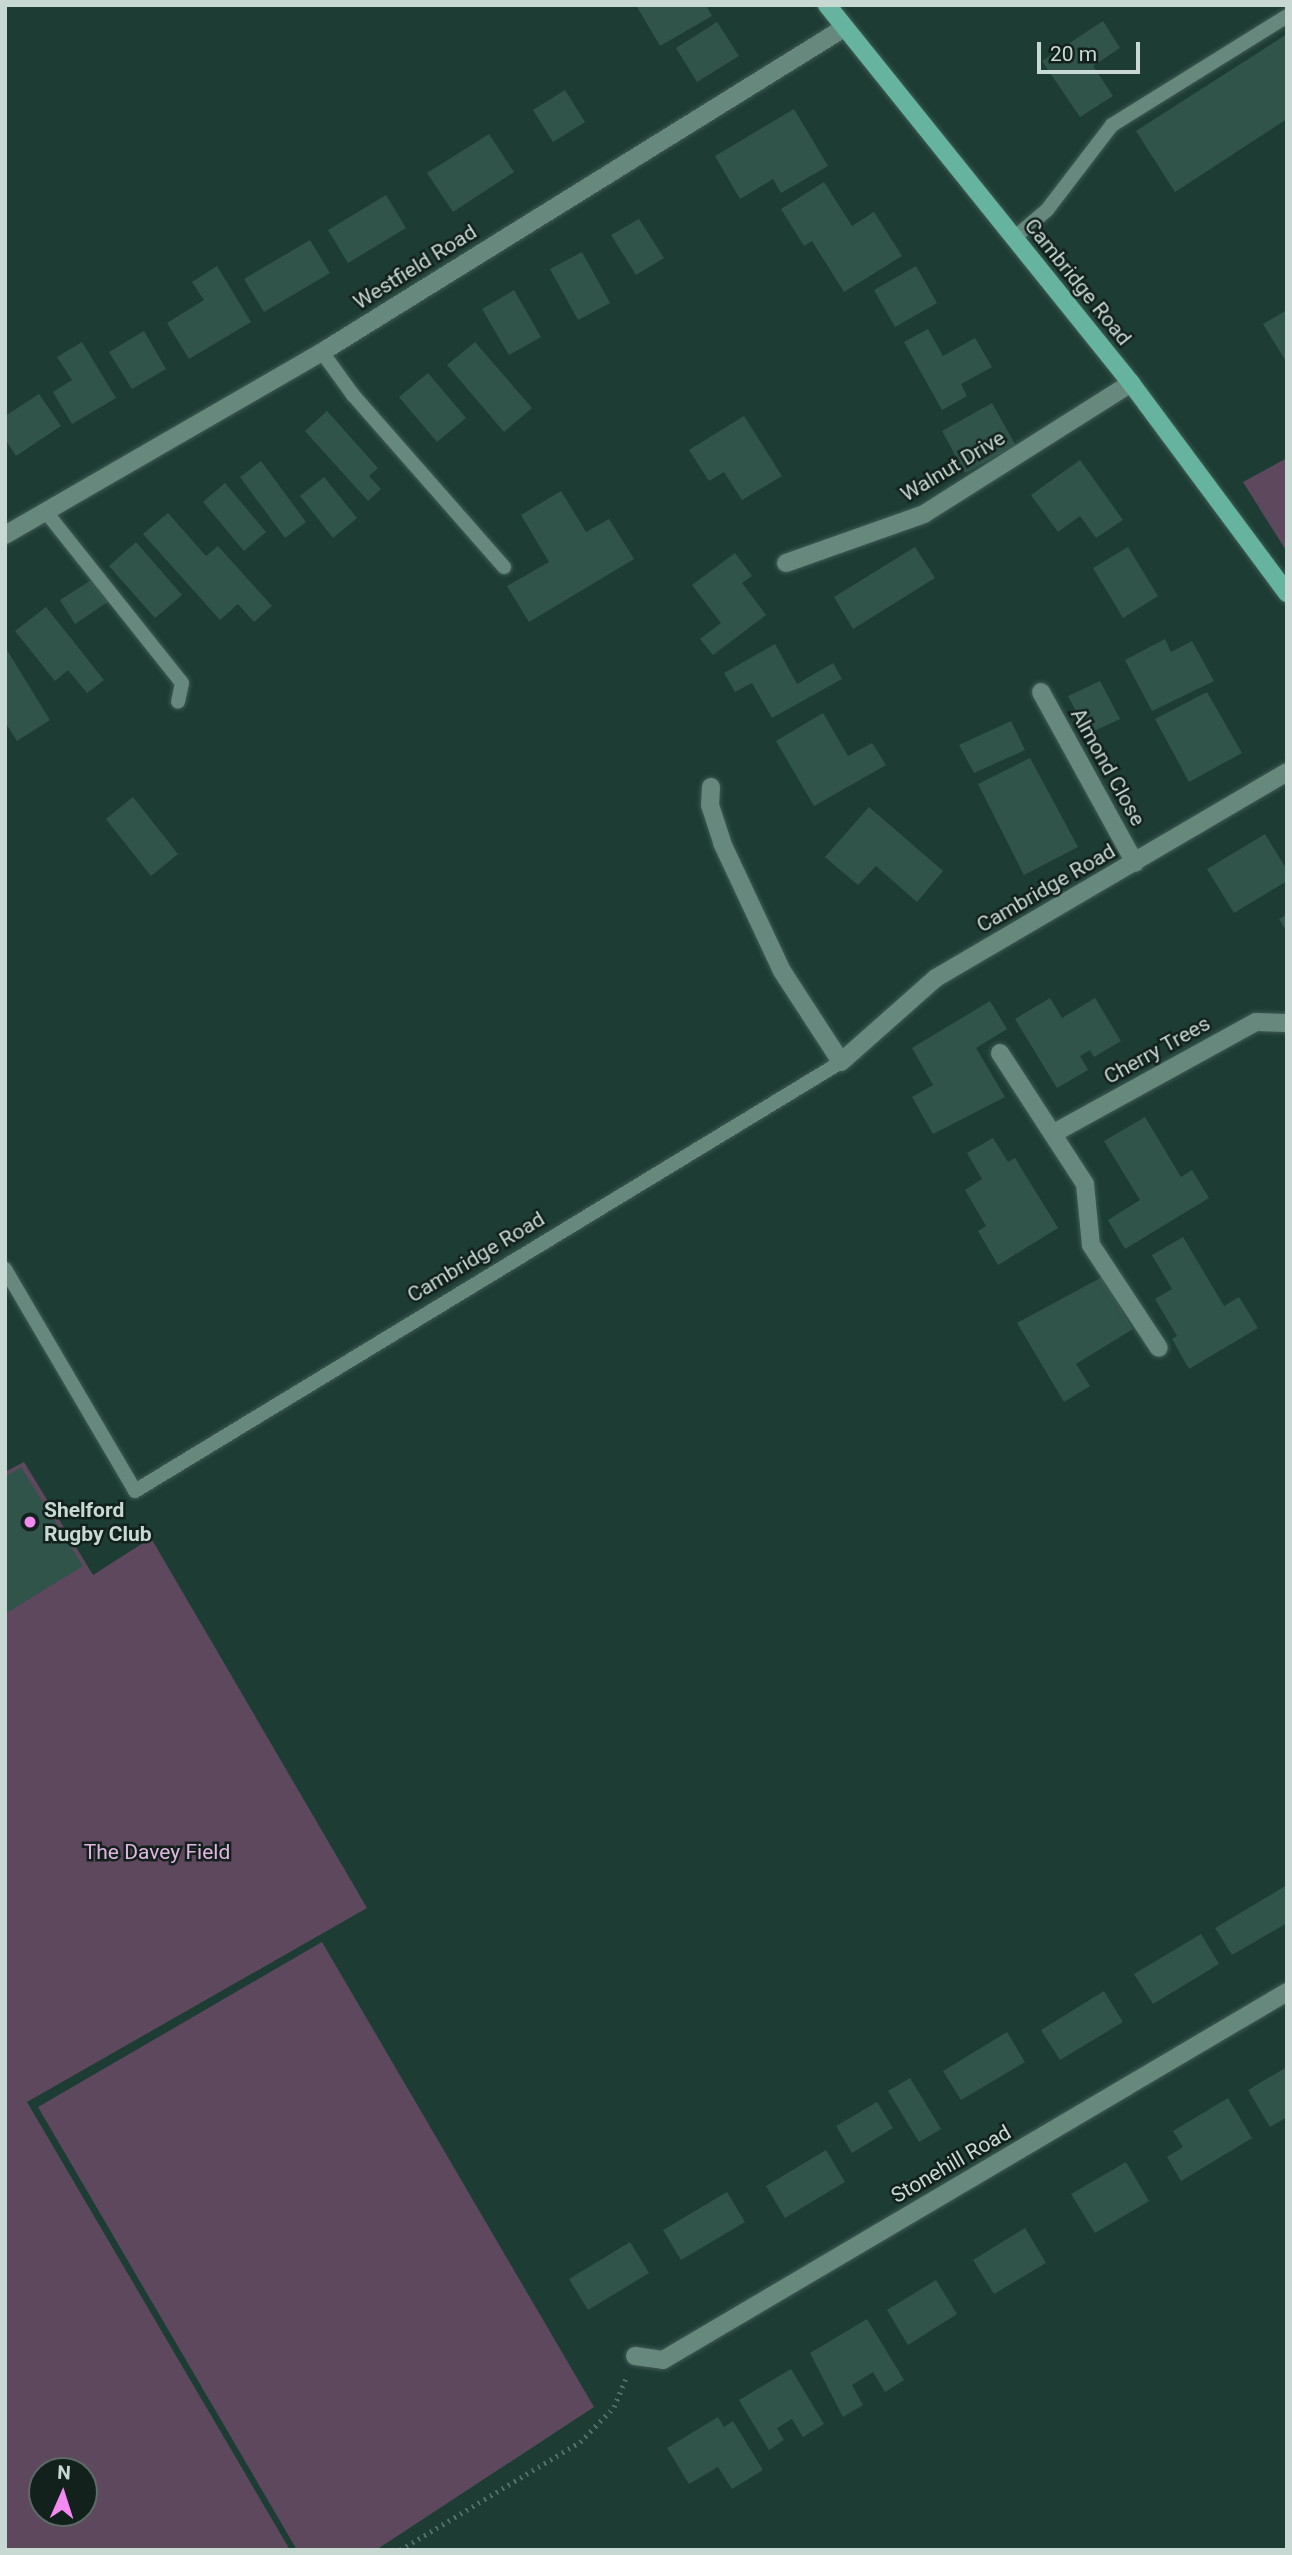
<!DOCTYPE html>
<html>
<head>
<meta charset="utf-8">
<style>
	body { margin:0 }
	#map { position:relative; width:1292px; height:2555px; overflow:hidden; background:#1d3d34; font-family:Roboto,sans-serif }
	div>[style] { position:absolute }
	.green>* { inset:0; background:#5e485d }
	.building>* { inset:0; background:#30544a }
	.path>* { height:4.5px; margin-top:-2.25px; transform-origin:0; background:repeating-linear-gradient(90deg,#536e66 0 2px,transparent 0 7px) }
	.roads { filter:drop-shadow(0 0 2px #3e5a53) drop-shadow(0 0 2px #3e5a53) }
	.service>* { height:14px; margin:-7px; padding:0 7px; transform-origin:7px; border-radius:7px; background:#66887d }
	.minor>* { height:18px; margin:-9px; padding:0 9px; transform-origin:9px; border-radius:9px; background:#66887d }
	.primary>* { height:18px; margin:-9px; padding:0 9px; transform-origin:9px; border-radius:9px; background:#66b49f }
	.dots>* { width:19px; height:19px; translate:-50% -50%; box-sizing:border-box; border:4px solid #13211d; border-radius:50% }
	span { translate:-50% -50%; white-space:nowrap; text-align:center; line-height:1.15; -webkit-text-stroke:5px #13211d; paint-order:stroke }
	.street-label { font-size:21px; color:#c8d9d3 }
	.poi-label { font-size:21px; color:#c8d9d3; font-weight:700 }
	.left { translate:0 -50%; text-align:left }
	.park-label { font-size:21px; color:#e1b5df }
	.frame { position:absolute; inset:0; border:7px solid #c8d9d3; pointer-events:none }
	.north { position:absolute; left:28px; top:2457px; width:70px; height:70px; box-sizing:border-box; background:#13211d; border:2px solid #5b6b66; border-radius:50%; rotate:3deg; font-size:19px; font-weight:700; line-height:28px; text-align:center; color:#c8d9d3 }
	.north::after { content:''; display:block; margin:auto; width:24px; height:32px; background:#f38af2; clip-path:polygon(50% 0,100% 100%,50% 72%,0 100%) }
	.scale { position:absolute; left:1037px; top:42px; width:103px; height:32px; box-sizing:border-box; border:4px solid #c8d9d3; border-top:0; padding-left:9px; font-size:21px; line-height:24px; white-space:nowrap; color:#c8d9d3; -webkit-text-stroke:5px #13211d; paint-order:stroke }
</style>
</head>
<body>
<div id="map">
	<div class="green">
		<div style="clip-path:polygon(1287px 458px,1287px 552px,1243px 482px)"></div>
		<div style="clip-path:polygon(evenodd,24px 1462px,93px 1575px,151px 1538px,367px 1908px,27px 2102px,290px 2550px,5px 2550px,5px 1472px,24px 1462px,42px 2471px,84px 2471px,84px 2513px,42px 2513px,42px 2471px)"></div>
		<div style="clip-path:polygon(322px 1942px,594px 2407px,376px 2550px,297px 2550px,38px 2107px)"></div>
	</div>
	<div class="building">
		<div style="clip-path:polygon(636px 5px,706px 5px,712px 16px,660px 46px)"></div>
		<div style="clip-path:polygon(1103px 21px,1120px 48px,1093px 66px,1113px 96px,1080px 117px,1042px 61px)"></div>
		<div style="clip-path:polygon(717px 22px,739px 56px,697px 82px,676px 48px)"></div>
		<div style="clip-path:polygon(1287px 34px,1287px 119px,1175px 192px,1136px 131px)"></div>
		<div style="clip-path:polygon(565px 90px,585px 122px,553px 142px,533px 110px)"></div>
		<div style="clip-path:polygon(794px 109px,828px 166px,781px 193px,773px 179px,740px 199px,715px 156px)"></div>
		<div style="clip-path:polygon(489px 134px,514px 172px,453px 212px,427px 173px)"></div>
		<div style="clip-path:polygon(824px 182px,852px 226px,874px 212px,902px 256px,844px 292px,812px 241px,804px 246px,781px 209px)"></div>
		<div style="clip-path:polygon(386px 195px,406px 228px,348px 263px,328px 230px)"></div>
		<div style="clip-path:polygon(639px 219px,664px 258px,636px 275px,611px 235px)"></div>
		<div style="clip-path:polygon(310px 240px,330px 273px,264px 312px,244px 279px)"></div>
		<div style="clip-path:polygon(582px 252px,610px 303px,578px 320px,550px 269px)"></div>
		<div style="clip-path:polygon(217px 266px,251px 322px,189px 359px,167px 323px,204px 300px,192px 282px)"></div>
		<div style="clip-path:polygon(916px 266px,937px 303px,895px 327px,874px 290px)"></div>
		<div style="clip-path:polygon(514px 290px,541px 337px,509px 355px,482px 309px)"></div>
		<div style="clip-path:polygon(1287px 310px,1287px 363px,1263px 324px)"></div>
		<div style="clip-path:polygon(928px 329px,943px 356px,975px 338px,992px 367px,961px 384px,967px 396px,942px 410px,904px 342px)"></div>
		<div style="clip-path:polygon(144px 331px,166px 369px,132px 389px,109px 352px)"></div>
		<div style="clip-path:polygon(82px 342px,116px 398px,72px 424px,53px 392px,72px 380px,57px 357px)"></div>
		<div style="clip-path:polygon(475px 342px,532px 408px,504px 432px,447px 365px)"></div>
		<div style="clip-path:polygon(428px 373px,466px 418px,437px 442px,399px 397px)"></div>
		<div style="clip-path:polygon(39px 394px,61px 426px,16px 456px,5px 439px,5px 416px)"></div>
		<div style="clip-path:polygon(992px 403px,1016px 446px,965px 473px,942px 431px)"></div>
		<div style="clip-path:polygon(327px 411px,378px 468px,369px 476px,381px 489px,368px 501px,305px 431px)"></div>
		<div style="clip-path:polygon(744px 416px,782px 476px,742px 500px,724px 472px,709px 481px,689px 450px)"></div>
		<div style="clip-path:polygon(1080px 460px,1123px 520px,1096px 538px,1080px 516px,1058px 532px,1031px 495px)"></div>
		<div style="clip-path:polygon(261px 461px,306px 522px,285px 538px,240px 477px)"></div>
		<div style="clip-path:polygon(324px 477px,357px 518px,333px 538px,300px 496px)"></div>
		<div style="clip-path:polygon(225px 483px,266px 532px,244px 551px,203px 502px)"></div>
		<div style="clip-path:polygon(561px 491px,586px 532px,609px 519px,634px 559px,529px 622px,507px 586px,549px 562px,521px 515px)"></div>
		<div style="clip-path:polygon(168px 513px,206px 556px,218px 546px,272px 606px,254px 622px,238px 604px,220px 620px,143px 534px)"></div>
		<div style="clip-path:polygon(136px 542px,182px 595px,155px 618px,109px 566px)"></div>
		<div style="clip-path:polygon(915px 547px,935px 578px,853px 629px,834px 597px)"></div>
		<div style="clip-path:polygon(1128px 547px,1158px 596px,1123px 618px,1093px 568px)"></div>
		<div style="clip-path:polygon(735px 553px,752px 576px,742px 583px,766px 615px,713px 655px,700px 639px,721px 623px,692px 585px)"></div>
		<div style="clip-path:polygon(93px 579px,108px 602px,75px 624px,60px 600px)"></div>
		<div style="clip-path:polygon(46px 607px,104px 680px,87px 693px,68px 670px,55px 681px,15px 631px)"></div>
		<div style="clip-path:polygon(1165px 639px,1171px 652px,1192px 641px,1214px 681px,1152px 711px,1125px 660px)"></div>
		<div style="clip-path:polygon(775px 644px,797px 684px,833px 663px,842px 679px,772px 718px,752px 683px,735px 692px,724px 673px)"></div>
		<div style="clip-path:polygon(5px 647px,50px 720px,17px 741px,5px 722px)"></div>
		<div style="clip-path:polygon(1100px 681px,1120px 719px,1088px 734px,1068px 696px)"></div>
		<div style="clip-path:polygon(1207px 692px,1242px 753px,1189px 782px,1155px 719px)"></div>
		<div style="clip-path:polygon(823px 713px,848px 756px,872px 743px,886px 765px,814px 806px,776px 741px)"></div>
		<div style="clip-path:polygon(1011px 721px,1025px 750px,974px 773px,959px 745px)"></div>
		<div style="clip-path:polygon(1030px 758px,1078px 847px,1024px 875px,978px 784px)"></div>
		<div style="clip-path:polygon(133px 797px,178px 854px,151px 876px,106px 819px)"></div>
		<div style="clip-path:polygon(869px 807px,943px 871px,917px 902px,876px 866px,858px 885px,825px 857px)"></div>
		<div style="clip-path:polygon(1265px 834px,1287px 870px,1287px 881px,1234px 913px,1207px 869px)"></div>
		<div style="clip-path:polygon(1287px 914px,1287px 932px,1279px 919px)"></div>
		<div style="clip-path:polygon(1050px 998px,1062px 1018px,1095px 998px,1121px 1041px,1094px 1057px,1090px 1050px,1080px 1056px,1088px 1070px,1057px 1088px,1015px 1019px)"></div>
		<div style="clip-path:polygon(990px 1001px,1007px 1029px,976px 1048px,1005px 1097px,933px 1134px,912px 1097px,933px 1085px,912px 1048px)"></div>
		<div style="clip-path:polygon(1145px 1117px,1181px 1177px,1192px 1170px,1209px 1198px,1125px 1249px,1108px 1220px,1140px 1200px,1104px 1141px)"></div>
		<div style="clip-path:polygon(993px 1138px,1008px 1162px,1015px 1158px,1058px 1228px,998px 1265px,978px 1231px,986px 1226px,965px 1190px,982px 1179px,967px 1153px)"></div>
		<div style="clip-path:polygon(1183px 1237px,1224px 1306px,1239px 1297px,1258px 1328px,1189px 1369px,1172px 1339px,1177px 1336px,1155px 1299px,1172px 1289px,1152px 1255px)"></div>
		<div style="clip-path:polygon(1102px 1277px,1133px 1329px,1076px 1364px,1090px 1386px,1064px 1402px,1017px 1323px)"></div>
		<div style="clip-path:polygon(21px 1467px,83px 1566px,5px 1614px,5px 1477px)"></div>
		<div style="clip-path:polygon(1287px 1885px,1287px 1923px,1232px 1955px,1215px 1928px)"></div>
		<div style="clip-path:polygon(1201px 1934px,1219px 1964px,1153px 2004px,1134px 1974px)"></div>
		<div style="clip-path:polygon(1104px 1991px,1123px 2022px,1060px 2060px,1041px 2030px)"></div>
		<div style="clip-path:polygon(1007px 2032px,1025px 2062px,961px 2100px,943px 2071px)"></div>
		<div style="clip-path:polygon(1287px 2067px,1287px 2117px,1270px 2127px,1248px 2090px)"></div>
		<div style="clip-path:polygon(910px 2078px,941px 2129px,919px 2142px,888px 2091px)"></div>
		<div style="clip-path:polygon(1228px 2098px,1252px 2138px,1181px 2181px,1167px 2157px,1183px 2147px,1173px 2131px)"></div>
		<div style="clip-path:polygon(877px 2102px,893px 2128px,852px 2153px,836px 2126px)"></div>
		<div style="clip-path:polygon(826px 2150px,845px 2182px,785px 2218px,766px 2186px)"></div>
		<div style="clip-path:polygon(1126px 2162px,1149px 2201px,1095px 2233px,1071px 2194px)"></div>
		<div style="clip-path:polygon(727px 2192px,745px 2222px,681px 2260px,663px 2230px)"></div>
		<div style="clip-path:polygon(1025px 2228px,1046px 2263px,994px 2294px,973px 2260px)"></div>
		<div style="clip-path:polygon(630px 2242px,649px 2273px,588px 2310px,569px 2279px)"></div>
		<div style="clip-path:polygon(936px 2280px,957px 2314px,908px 2345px,887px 2310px)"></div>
		<div style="clip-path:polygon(867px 2319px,904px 2380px,885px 2392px,873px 2372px,852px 2385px,863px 2405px,843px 2417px,810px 2353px)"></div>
		<div style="clip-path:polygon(791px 2369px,824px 2424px,803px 2437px,792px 2419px,777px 2428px,784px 2440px,769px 2450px,739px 2400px)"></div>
		<div style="clip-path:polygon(718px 2417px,724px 2427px,733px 2421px,763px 2470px,732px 2489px,718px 2467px,689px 2484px,667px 2448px)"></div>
	</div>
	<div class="path">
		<div style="left:400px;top:2550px;width:210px;rotate:-31deg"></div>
		<div style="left:580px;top:2442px;width:49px;rotate:-45.8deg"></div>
		<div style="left:614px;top:2407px;width:31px;rotate:-68deg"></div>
	</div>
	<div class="roads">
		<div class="service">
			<div style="left:1014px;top:238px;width:43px;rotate:-40.3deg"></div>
			<div style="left:1047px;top:210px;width:107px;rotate:-52.6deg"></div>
			<div style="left:1112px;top:125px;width:206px;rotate:-31.9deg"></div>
			<div style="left:322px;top:352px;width:53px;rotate:54.2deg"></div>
			<div style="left:353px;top:395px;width:229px;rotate:48.7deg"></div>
			<div style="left:46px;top:512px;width:218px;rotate:51.5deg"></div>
			<div style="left:182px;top:683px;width:19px;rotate:102deg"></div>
			<div style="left:5px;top:1269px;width:257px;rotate:59.6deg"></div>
			<div style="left:135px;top:1491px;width:826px;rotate:-31.28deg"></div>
		</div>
		<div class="minor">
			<div style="left:5px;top:535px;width:366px;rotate:-30deg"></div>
			<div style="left:322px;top:352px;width:614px;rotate:-31.83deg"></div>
			<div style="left:786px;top:563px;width:146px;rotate:-19.5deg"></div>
			<div style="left:924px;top:514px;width:245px;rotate:-32.3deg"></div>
			<div style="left:1041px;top:692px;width:195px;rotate:61.2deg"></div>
			<div style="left:711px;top:787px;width:18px;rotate:93deg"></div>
			<div style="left:710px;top:805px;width:40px;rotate:72deg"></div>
			<div style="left:722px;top:843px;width:141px;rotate:64.9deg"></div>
			<div style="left:782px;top:971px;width:108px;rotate:57deg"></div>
			<div style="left:841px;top:1062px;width:127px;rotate:-41.5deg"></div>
			<div style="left:936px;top:978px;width:407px;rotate:-30.4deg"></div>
			<div style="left:1000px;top:1053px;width:156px;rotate:57deg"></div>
			<div style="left:1085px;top:1184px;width:61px;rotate:84.4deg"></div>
			<div style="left:1091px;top:1245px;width:123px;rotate:56.6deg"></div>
			<div style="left:1054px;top:1133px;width:230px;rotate:-28.8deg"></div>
			<div style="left:1256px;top:1022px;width:31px;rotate:2deg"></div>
			<div style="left:635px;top:2356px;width:28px;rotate:8deg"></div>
			<div style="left:663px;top:2360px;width:724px;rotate:-30.53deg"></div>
		</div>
		<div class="primary">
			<div style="left:827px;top:5px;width:485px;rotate:51.2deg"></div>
			<div style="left:1131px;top:383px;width:262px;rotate:53.4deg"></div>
		</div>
	</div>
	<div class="dots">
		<div style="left:30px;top:1522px;background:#f38af2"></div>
	</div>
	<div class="street-label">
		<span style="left:415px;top:267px;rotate:-32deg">Westfield Road</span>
		<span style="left:1078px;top:282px;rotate:51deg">Cambridge Road</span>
		<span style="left:953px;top:466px;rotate:-31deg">Walnut Drive</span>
		<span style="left:1108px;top:767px;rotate:61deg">Almond Close</span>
		<span style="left:1046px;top:888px;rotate:-30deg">Cambridge Road</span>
		<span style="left:1157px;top:1050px;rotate:-29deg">Cherry Trees</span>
		<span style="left:476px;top:1257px;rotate:-31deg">Cambridge Road</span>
		<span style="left:951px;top:2164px;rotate:-30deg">Stonehill Road</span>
	</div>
	<div class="poi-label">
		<span class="left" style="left:44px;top:1522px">Shelford<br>Rugby Club</span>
	</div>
	<div class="park-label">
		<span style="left:157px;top:1852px">The Davey Field</span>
	</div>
	<div class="frame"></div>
	<div class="north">N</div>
	<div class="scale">20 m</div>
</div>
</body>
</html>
